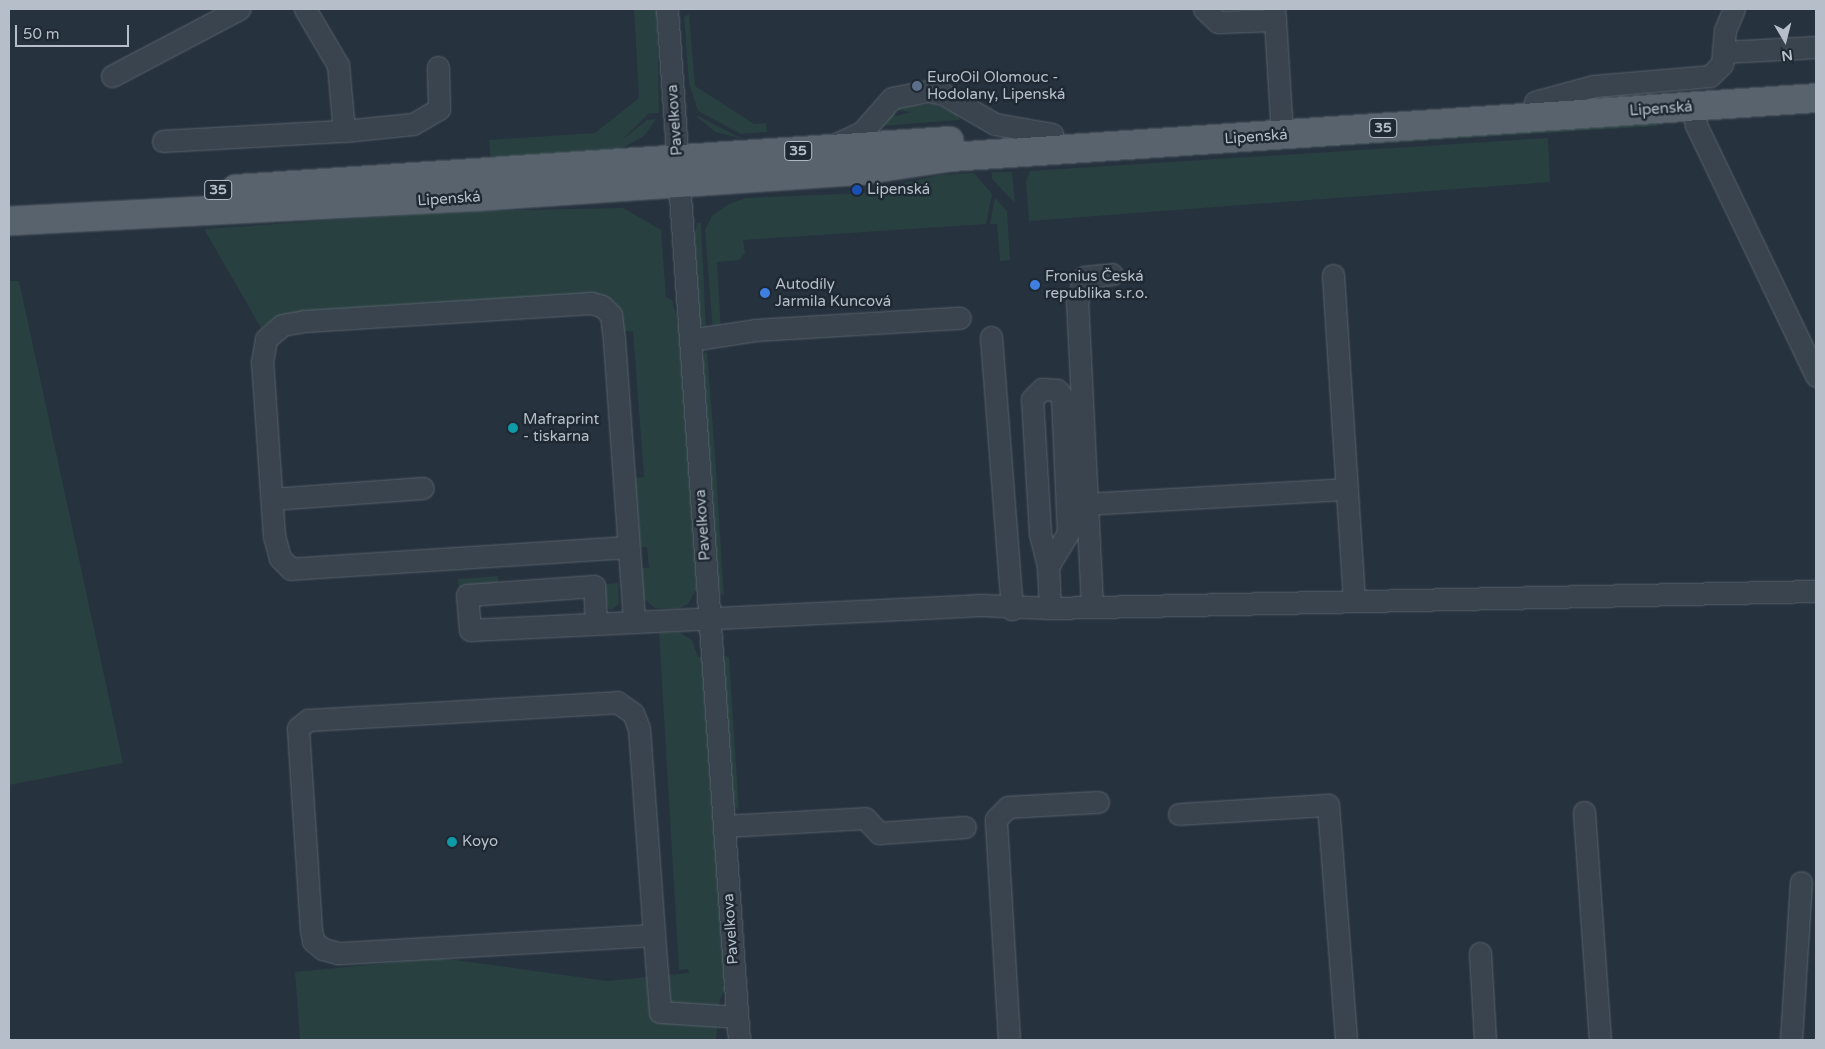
<!DOCTYPE html>
<html>
<head>
<meta charset="utf-8">
<style>
	body { margin:0 }
	#map { position:relative; width:1825px; height:1049px; overflow:hidden; background:#26323e; font-family:"Varela Round",sans-serif }
	div>[style] { position:absolute }
	.green>* { inset:0; background:#294040 }
	.roads { filter:drop-shadow(0 0 1px #58626c) drop-shadow(0 0 1px #58626c) }
	.minor>* { height:21px; margin:-10.5px; padding:0 10.5px; transform-origin:10.5px; border-radius:10.5px; background:#3a444e }
	.major>* { height:28px; margin:-14px; padding:0 14px; transform-origin:14px; border-radius:14px; background:#58636e }
	.dots>* { width:14px; height:14px; translate:-50% -50%; box-sizing:border-box; border:2px solid #1f2933; border-radius:50% }
	span { translate:-50% -50%; white-space:nowrap; text-align:center; line-height:1.15; -webkit-text-stroke:5px #1f2933; paint-order:stroke }
	.shield-label span { padding:1px 4px; background:#1f2933; border:1px solid; border-radius:4px; -webkit-text-stroke-width:0 }
	.shield-label { font-size:14px; color:#b6bfc9; font-weight:700 }
	.poi-label { font-size:15px; color:#b6bfc9 }
	.left { translate:0 -50%; text-align:left }
	.street-label { font-size:15px; color:#b6bfc9 }
	.frame { position:absolute; inset:0; border:10px solid #b6bfc9; pointer-events:none }
	.north { position:absolute; left:1760px; top:15px; width:50px; height:50px; -webkit-text-stroke:4px #1f2933; paint-order:stroke; rotate:172deg; font-size:14px; font-weight:700; line-height:20px; text-align:center; color:#b6bfc9 }
	.north::after { content:''; display:block; margin:auto; width:18px; height:22px; background:#b6bfc9; clip-path:polygon(50% 0,100% 100%,50% 72%,0 100%) }
	.scale { position:absolute; left:15px; top:25px; width:114px; height:22px; box-sizing:border-box; border:2px solid #b6bfc9; border-top:0; padding-left:6px; font-size:15px; line-height:18px; white-space:nowrap; color:#b6bfc9; -webkit-text-stroke:4px #1f2933; paint-order:stroke }
</style>
</head>
<body>
<div id="map">
	<div class="green">
		<div style="clip-path:polygon(634px 9px,657px 9px,659px 113px,649px 113px,622px 140px,647px 120px,656px 119px,644px 136px,615px 152px,491px 163px,489px 140px,595px 133px,639px 98px)"></div>
		<div style="clip-path:polygon(689px 14px,695px 86px,754px 124px,766px 123px,767px 132px,741px 134px,698px 111px,689px 83px,684px 17px)"></div>
		<div style="clip-path:polygon(933px 104px,957px 114px,960px 120px,881px 126px,895px 110px,895px 116px,912px 112px,897px 110px,900px 107px)"></div>
		<div style="clip-path:polygon(696px 116px,698px 116px,743px 139px,715px 132px)"></div>
		<div style="clip-path:polygon(1656px 119px,1657px 126px,936px 171px,861px 187px,935px 169px)"></div>
		<div style="clip-path:polygon(1548px 138px,1550px 182px,1029px 221px,1026px 181px,1030px 171px)"></div>
		<div style="clip-path:polygon(992px 172px,1012px 172px,1015px 203px,992px 179px)"></div>
		<div style="clip-path:polygon(974px 173px,992px 194px,986px 224px,743px 240px,745px 253px,739px 260px,717px 262px,721px 331px,713px 332px,705px 230px,712px 216px,729px 204px,746px 198px,863px 193px,939px 175px)"></div>
		<div style="clip-path:polygon(995px 198px,1007px 211px,1010px 260px,1000px 261px,997px 224px,990px 224px)"></div>
		<div style="clip-path:polygon(623px 208px,661px 230px,666px 297px,672px 300px,681px 333px,697px 588px,688px 604px,678px 609px,655px 608px,643px 598px,638px 568px,649px 568px,647px 547px,637px 547px,632px 478px,644px 477px,633px 331px,622px 331px,616px 310px,273px 319px,261px 328px,204px 229px,463px 211px)"></div>
		<div style="clip-path:polygon(697px 223px,701px 223px,706px 330px,699px 322px,693px 242px)"></div>
		<div style="clip-path:polygon(9px 281px,19px 281px,123px 763px,9px 785px)"></div>
		<div style="clip-path:polygon(707px 350px,715px 455px,724px 597px,718px 587px,702px 357px)"></div>
		<div style="clip-path:polygon(498px 576px,499px 587px,459px 590px,458px 579px)"></div>
		<div style="clip-path:polygon(618px 583px,619px 604px,611px 610px,607px 607px,604px 584px)"></div>
		<div style="clip-path:polygon(679px 632px,692px 640px,698px 657px,703px 657px,725px 979px,722px 986px,727px 986px,720px 999px,716px 1040px,300px 1040px,295px 972px,441px 958px,607px 981px,689px 973px,688px 969px,679px 970px,659px 633px)"></div>
		<div style="clip-path:polygon(721px 655px,729px 657px,739px 811px,732px 802px)"></div>
	</div>
	<div class="roads">
		<div class="minor">
			<div style="left:305px;top:9px;width:65px;rotate:59.5deg"></div>
			<div style="left:338px;top:65px;width:66px;rotate:84.8deg"></div>
			<div style="left:344px;top:131px;width:69px;rotate:-5.8deg"></div>
			<div style="left:413px;top:124px;width:30px;rotate:-30deg"></div>
			<div style="left:439px;top:109px;width:42px;rotate:-91.4deg"></div>
			<div style="left:667px;top:9px;width:1034px;rotate:86.01deg"></div>
			<div style="left:1204px;top:9px;width:19px;rotate:43deg"></div>
			<div style="left:1218px;top:22px;width:57px;rotate:-2deg"></div>
			<div style="left:1275px;top:20px;width:11px;rotate:-95deg"></div>
			<div style="left:1275px;top:20px;width:99px;rotate:86.5deg"></div>
			<div style="left:1724px;top:52px;width:92px;rotate:-3.1deg"></div>
			<div style="left:112px;top:76px;width:144px;rotate:-27.8deg"></div>
			<div style="left:1535px;top:102px;width:61px;rotate:-15.2deg"></div>
			<div style="left:1594px;top:86px;width:116px;rotate:-4.9deg"></div>
			<div style="left:1710px;top:76px;width:17px;rotate:-45deg"></div>
			<div style="left:1722px;top:64px;width:34px;rotate:-85deg"></div>
			<div style="left:1725px;top:30px;width:23px;rotate:-67deg"></div>
			<div style="left:1693px;top:107px;width:18px;rotate:81deg"></div>
			<div style="left:1696px;top:125px;width:278px;rotate:64.4deg"></div>
			<div style="left:163px;top:141px;width:181px;rotate:-3.2deg"></div>
			<div style="left:834px;top:145px;width:31px;rotate:-25deg"></div>
			<div style="left:862px;top:132px;width:45px;rotate:-48.6deg"></div>
			<div style="left:892px;top:98px;width:38px;rotate:-11deg"></div>
			<div style="left:929px;top:91px;width:14px;rotate:12deg"></div>
			<div style="left:943px;top:94px;width:60px;rotate:30deg"></div>
			<div style="left:995px;top:124px;width:58px;rotate:10deg"></div>
			<div style="left:1333px;top:275px;width:326px;rotate:86.3deg"></div>
			<div style="left:991px;top:337px;width:273px;rotate:85.6deg"></div>
			<div style="left:690px;top:340px;width:66px;rotate:-8.7deg"></div>
			<div style="left:755px;top:330px;width:205px;rotate:-3.4deg"></div>
			<div style="left:272px;top:499px;width:151px;rotate:-4.2deg"></div>
			<div style="left:1086px;top:504px;width:261px;rotate:-3.3deg"></div>
			<div style="left:628px;top:547px;width:338px;rotate:176.3deg"></div>
			<div style="left:291px;top:569px;width:16px;rotate:-135deg"></div>
			<div style="left:280px;top:558px;width:23px;rotate:-105deg"></div>
			<div style="left:274px;top:536px;width:174px;rotate:-93.9deg"></div>
			<div style="left:262px;top:362px;width:23px;rotate:-80deg"></div>
			<div style="left:266px;top:339px;width:21px;rotate:-41deg"></div>
			<div style="left:282px;top:325px;width:23px;rotate:-10deg"></div>
			<div style="left:305px;top:321px;width:287px;rotate:-3.6deg"></div>
			<div style="left:591px;top:303px;width:11px;rotate:15deg"></div>
			<div style="left:602px;top:306px;width:13px;rotate:45deg"></div>
			<div style="left:611px;top:315px;width:25px;rotate:83deg"></div>
			<div style="left:614px;top:340px;width:280px;rotate:85.9deg"></div>
			<div style="left:1048px;top:566px;width:34px;rotate:-104deg"></div>
			<div style="left:1040px;top:533px;width:134px;rotate:-93.4deg"></div>
			<div style="left:1032px;top:399px;width:14px;rotate:-45deg"></div>
			<div style="left:1042px;top:389px;width:15px;rotate:4deg"></div>
			<div style="left:1057px;top:390px;width:8px;rotate:50deg"></div>
			<div style="left:1062px;top:396px;width:137px;rotate:87.5deg"></div>
			<div style="left:1068px;top:533px;width:39px;rotate:121deg"></div>
			<div style="left:1048px;top:566px;width:42px;rotate:87.3deg"></div>
			<div style="left:1092px;top:606px;width:304px;rotate:-92.8deg"></div>
			<div style="left:1077px;top:302px;width:26px;rotate:-74deg"></div>
			<div style="left:1084px;top:277px;width:28px;rotate:-6deg"></div>
			<div style="left:596px;top:622px;width:36px;rotate:-93deg"></div>
			<div style="left:594px;top:586px;width:127px;rotate:175.9deg"></div>
			<div style="left:467px;top:595px;width:35px;rotate:85deg"></div>
			<div style="left:470px;top:630px;width:512px;rotate:-2.8deg"></div>
			<div style="left:981px;top:605px;width:69px;rotate:2.5deg"></div>
			<div style="left:1050px;top:608px;width:766px;rotate:-1.27deg"></div>
			<div style="left:1584px;top:812px;width:229px;rotate:86deg"></div>
			<div style="left:1179px;top:814px;width:149px;rotate:-3.5deg"></div>
			<div style="left:1328px;top:805px;width:236px;rotate:85.6deg"></div>
			<div style="left:724px;top:826px;width:141px;rotate:-3.2deg"></div>
			<div style="left:865px;top:818px;width:21px;rotate:47deg"></div>
			<div style="left:879px;top:833px;width:86px;rotate:-4deg"></div>
			<div style="left:654px;top:935px;width:317px;rotate:176.7deg"></div>
			<div style="left:338px;top:953px;width:16px;rotate:-165deg"></div>
			<div style="left:323px;top:949px;width:13px;rotate:-141deg"></div>
			<div style="left:313px;top:941px;width:11px;rotate:-100deg"></div>
			<div style="left:311px;top:930px;width:202px;rotate:-93.7deg"></div>
			<div style="left:298px;top:728px;width:13px;rotate:-39deg"></div>
			<div style="left:308px;top:720px;width:310px;rotate:-3.3deg"></div>
			<div style="left:617px;top:702px;width:19px;rotate:35deg"></div>
			<div style="left:633px;top:713px;width:17px;rotate:69deg"></div>
			<div style="left:639px;top:729px;width:207px;rotate:85.8deg"></div>
			<div style="left:654px;top:935px;width:77px;rotate:85.5deg"></div>
			<div style="left:660px;top:1012px;width:77px;rotate:3.7deg"></div>
			<div style="left:1480px;top:953px;width:87px;rotate:86.7deg"></div>
			<div style="left:1009px;top:1040px;width:221px;rotate:-93.4deg"></div>
			<div style="left:996px;top:819px;width:17px;rotate:-45deg"></div>
			<div style="left:1008px;top:807px;width:90px;rotate:-3.2deg"></div>
			<div style="left:1791px;top:1040px;width:158px;rotate:-86.4deg"></div>
		</div>
		<div class="major">
			<div style="left:236px;top:189px;width:715px;rotate:-3.85deg"></div>
			<div style="left:9px;top:221px;width:464px;rotate:-3deg"></div>
			<div style="left:472px;top:197px;width:393px;rotate:-3.9deg"></div>
			<div style="left:864px;top:170px;width:88px;rotate:-8.5deg"></div>
			<div style="left:951px;top:157px;width:867px;rotate:-3.9deg"></div>
		</div>
	</div>
	<div class="dots">
		<div style="left:917px;top:86px;background:#5c6f8a"></div>
		<div style="left:857px;top:190px;background:#1a4fb4"></div>
		<div style="left:1035px;top:285px;background:#3f7fe0"></div>
		<div style="left:765px;top:293px;background:#3f7fe0"></div>
		<div style="left:513px;top:428px;background:#0f9aa8"></div>
		<div style="left:452px;top:842px;background:#0f9aa8"></div>
	</div>
	<div class="shield-label">
		<span style="left:1383px;top:128px">35</span>
		<span style="left:798px;top:151px">35</span>
		<span style="left:218px;top:190px">35</span>
	</div>
	<div class="poi-label">
		<span class="left" style="left:927px;top:86px">EuroOil Olomouc -<br>Hodolany, Lipenská</span>
		<span class="left" style="left:867px;top:190px">Lipenská</span>
		<span class="left" style="left:1045px;top:285px">Fronius Česká<br>republika s.r.o.</span>
		<span class="left" style="left:775px;top:293px">Autodíly<br>Jarmila Kuncová</span>
		<span class="left" style="left:523px;top:428px">Mafraprint<br>- tiskarna</span>
		<span class="left" style="left:462px;top:842px">Koyo</span>
	</div>
	<div class="street-label">
		<span style="left:1661px;top:109px;rotate:-4deg">Lipenská</span>
		<span style="left:675px;top:120px;rotate:-94deg">Pavelkova</span>
		<span style="left:1256px;top:137px;rotate:-4deg">Lipenská</span>
		<span style="left:449px;top:199px;rotate:-4deg">Lipenská</span>
		<span style="left:703px;top:525px;rotate:-94deg">Pavelkova</span>
		<span style="left:731px;top:929px;rotate:-94deg">Pavelkova</span>
	</div>
	<div class="frame"></div>
	<div class="north">N</div>
	<div class="scale">50 m</div>
</div>
</body>
</html>
